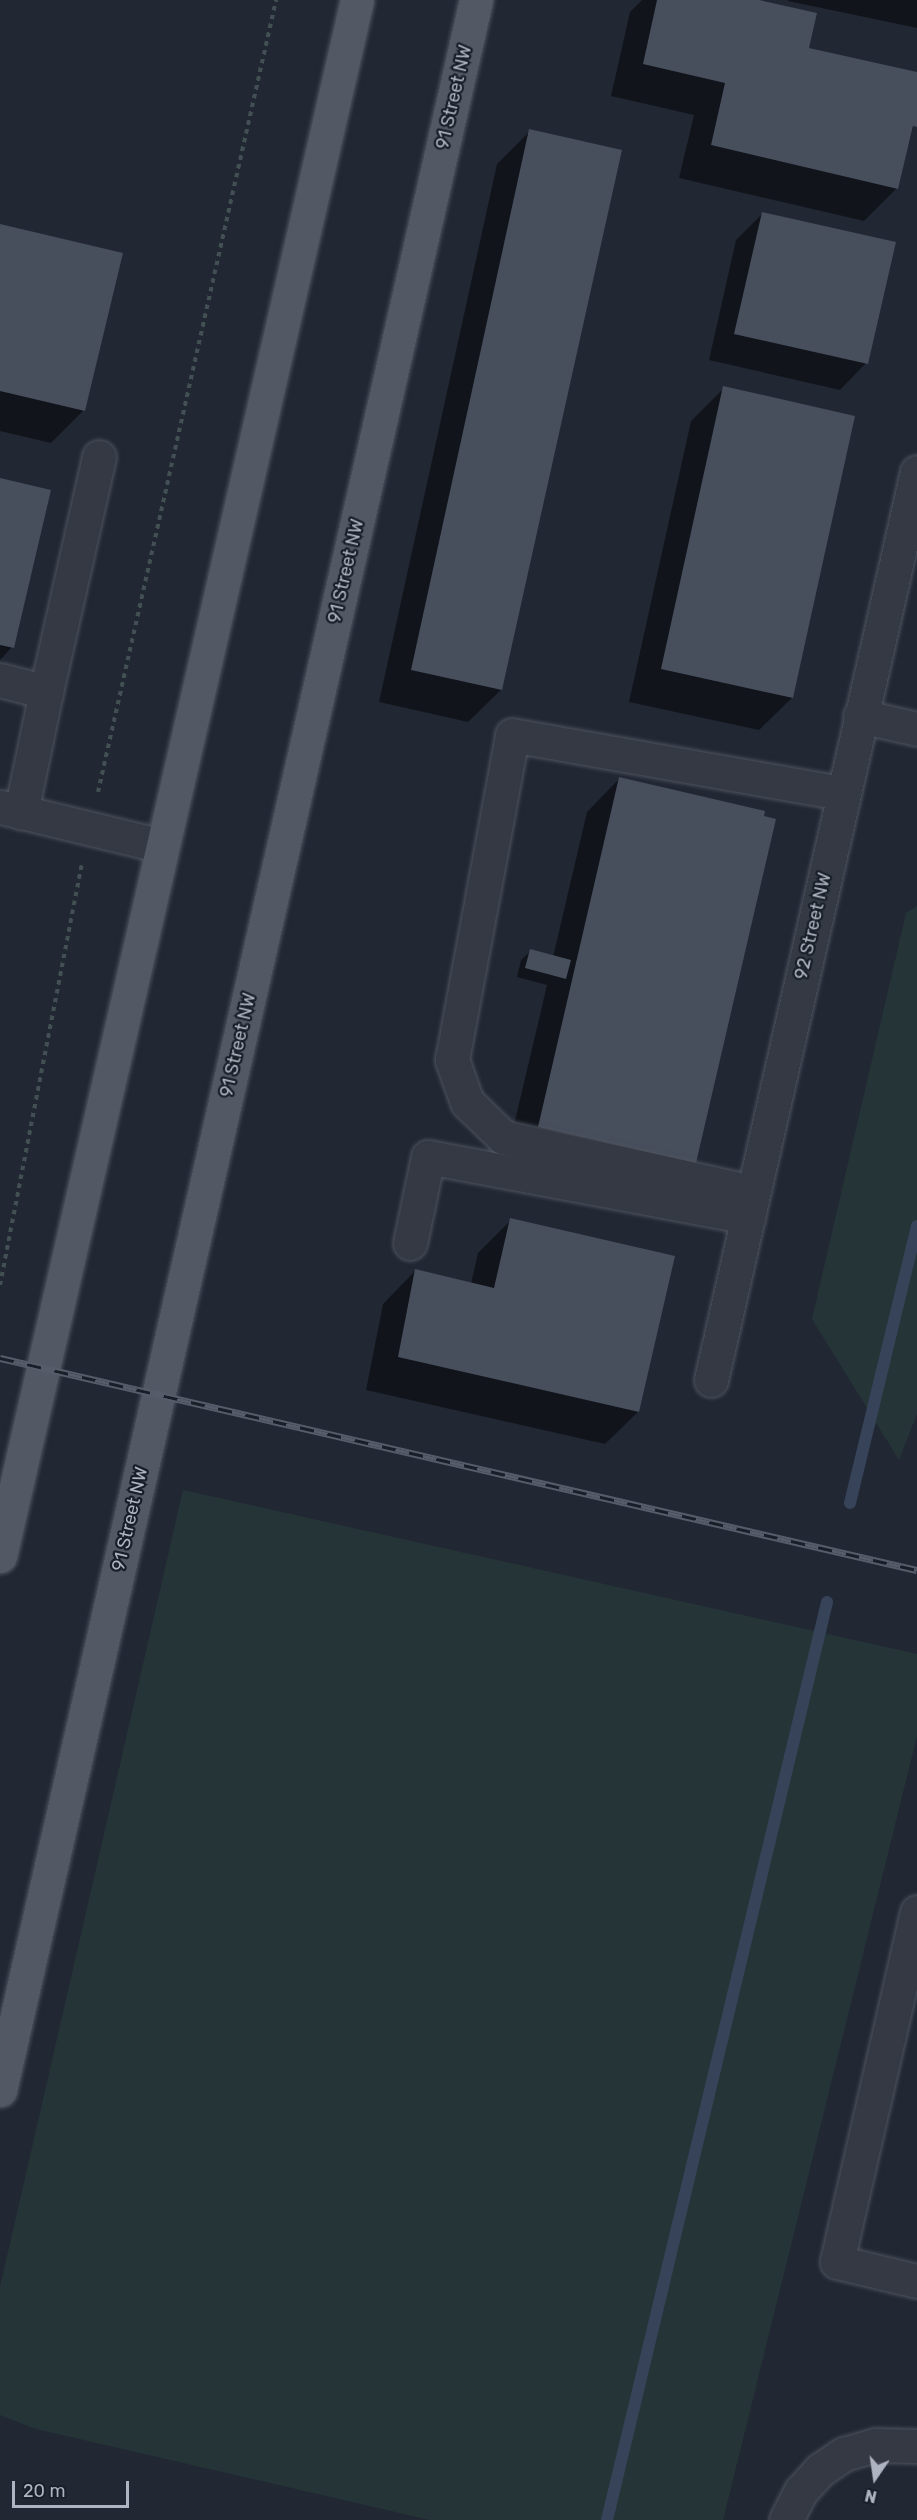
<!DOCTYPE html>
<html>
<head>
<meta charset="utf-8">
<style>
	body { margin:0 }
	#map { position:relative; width:917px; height:2520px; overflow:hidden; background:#212733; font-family:Rubik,sans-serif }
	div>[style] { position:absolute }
	.green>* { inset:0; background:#253537 }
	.shadow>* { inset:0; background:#0007 }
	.stream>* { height:12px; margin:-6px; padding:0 6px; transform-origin:6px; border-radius:6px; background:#364359 }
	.building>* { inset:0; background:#474e5c }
	.path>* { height:4px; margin-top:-2px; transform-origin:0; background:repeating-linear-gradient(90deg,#425054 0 4.5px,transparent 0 9px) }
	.roads { filter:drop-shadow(0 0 2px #4e545f) drop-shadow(0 0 2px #4e545f) }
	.minor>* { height:33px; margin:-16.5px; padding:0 16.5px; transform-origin:16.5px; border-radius:16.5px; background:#343944 }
	.major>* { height:33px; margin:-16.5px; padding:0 16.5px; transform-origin:16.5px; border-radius:16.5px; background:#525864 }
	.rail>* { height:7px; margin-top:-3.5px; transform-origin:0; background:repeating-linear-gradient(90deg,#191f28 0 14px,#565d6a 0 28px); box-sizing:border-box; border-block:2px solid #565d6a }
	span { translate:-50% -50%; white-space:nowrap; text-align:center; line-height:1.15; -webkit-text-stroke:4.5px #191f28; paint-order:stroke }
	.street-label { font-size:18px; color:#aeb4c1 }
	.north { position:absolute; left:845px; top:2448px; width:60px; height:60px; -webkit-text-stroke:4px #191f28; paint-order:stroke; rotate:193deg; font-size:16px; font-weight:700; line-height:24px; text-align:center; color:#aeb4c1 }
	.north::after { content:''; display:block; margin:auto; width:21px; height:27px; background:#aeb4c1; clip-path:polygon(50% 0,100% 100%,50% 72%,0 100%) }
	.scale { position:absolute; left:12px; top:2481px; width:117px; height:27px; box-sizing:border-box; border:3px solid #aeb4c1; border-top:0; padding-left:8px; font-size:18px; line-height:21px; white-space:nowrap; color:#aeb4c1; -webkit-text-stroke:4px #191f28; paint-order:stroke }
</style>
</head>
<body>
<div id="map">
	<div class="green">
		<div style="clip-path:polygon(917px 906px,917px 1414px,899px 1460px,812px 1319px,906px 913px)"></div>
		<div style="clip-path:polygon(183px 1490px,917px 1654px,917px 1736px,723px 2520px,430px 2520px,36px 2429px,0 2415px,0 2287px)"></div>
	</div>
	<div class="shadow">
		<div style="clip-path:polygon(642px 0,753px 0,807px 49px,917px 74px,917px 113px,897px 188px,864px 221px,679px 178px,694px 115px,611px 96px,630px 12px)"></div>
		<div style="clip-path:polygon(917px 0,917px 28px,788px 1px,788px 0)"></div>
		<div style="clip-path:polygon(530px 131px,501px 690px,468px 722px,379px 702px,497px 164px)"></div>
		<div style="clip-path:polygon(763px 213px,866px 363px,840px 390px,709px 360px,736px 240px)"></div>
		<div style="clip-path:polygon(0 226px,84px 410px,51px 443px,0 431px)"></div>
		<div style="clip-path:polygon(724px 388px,792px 698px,759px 730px,629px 702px,691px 421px)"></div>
		<div style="clip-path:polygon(0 480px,12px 647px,0 660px)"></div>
		<div style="clip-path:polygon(619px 779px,694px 1162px,506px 1159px,547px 985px,517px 977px,521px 960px,531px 951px,553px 957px,587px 812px)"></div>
		<div style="clip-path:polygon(511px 1220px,638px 1412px,605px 1444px,366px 1390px,383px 1304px,415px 1271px,471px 1284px,478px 1253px)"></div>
	</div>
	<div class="stream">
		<div style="left:850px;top:1503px;width:285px;rotate:-76.4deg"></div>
		<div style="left:607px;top:2520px;width:944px;rotate:-76.52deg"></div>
	</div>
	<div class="building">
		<div style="clip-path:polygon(657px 0,759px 0,817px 13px,809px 48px,917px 72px,917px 127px,913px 126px,898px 189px,711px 145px,725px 83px,643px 64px)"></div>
		<div style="clip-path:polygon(529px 129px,622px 150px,502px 690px,411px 670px)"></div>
		<div style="clip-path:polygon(762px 212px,896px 242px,868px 364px,734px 334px)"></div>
		<div style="clip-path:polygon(0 224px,123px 253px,85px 411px,0 391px)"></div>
		<div style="clip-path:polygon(723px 386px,855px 416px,793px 698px,661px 669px)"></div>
		<div style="clip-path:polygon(0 478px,51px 490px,14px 648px,0 645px)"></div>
		<div style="clip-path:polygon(619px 777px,765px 811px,764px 816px,776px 819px,696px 1163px,538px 1127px)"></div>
		<div style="clip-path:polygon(530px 949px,571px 960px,566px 979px,525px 968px)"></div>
		<div style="clip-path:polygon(510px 1218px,675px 1256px,639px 1412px,398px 1357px,415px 1269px,494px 1288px)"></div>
	</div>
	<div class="path">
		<div style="left:98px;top:792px;width:812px;rotate:-77.33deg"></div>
		<div style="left:0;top:1285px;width:429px;rotate:-79deg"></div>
	</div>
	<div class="roads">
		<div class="minor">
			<div style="left:0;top:680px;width:48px;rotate:14.6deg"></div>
			<div style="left:46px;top:692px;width:123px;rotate:101.8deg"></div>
			<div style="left:46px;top:692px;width:241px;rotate:-77.3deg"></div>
			<div style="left:860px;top:716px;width:58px;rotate:12.8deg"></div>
			<div style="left:1px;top:807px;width:166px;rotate:13.6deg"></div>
			<div style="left:753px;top:1192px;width:256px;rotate:-167.6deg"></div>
			<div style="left:503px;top:1137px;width:50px;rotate:-135.8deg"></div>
			<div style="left:467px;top:1102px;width:45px;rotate:-109.7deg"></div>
			<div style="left:452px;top:1060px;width:330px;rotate:-79.5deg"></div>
			<div style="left:512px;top:735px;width:335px;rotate:10deg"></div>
			<div style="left:410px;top:1243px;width:88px;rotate:-78.2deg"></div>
			<div style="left:428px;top:1157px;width:326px;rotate:10.6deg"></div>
			<div style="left:711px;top:1380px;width:931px;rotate:-77.22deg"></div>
			<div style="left:917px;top:1912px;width:359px;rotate:102.9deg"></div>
			<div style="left:837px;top:2262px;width:82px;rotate:13.4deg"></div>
			<div style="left:786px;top:2520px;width:33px;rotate:-63deg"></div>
			<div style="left:801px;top:2491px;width:28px;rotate:-48deg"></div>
			<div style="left:820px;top:2470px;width:29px;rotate:-34deg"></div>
			<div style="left:844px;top:2454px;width:33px;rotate:-16deg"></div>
			<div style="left:876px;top:2445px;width:41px;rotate:1.4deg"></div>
		</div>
		<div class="major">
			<div style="left:0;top:1556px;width:1596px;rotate:-77.08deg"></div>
			<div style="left:0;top:2090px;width:2144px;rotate:-77.17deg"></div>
		</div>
	</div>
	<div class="rail">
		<div style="left:0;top:1358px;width:941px;rotate:13.02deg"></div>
	</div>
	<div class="street-label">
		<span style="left:454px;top:97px;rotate:-77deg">91 Street NW</span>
		<span style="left:346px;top:571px;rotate:-77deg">91 Street NW</span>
		<span style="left:813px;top:926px;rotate:-77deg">92 Street NW</span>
		<span style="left:238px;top:1045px;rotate:-77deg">91 Street NW</span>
		<span style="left:130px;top:1519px;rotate:-77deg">91 Street NW</span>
	</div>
	<div class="north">N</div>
	<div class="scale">20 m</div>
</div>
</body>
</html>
